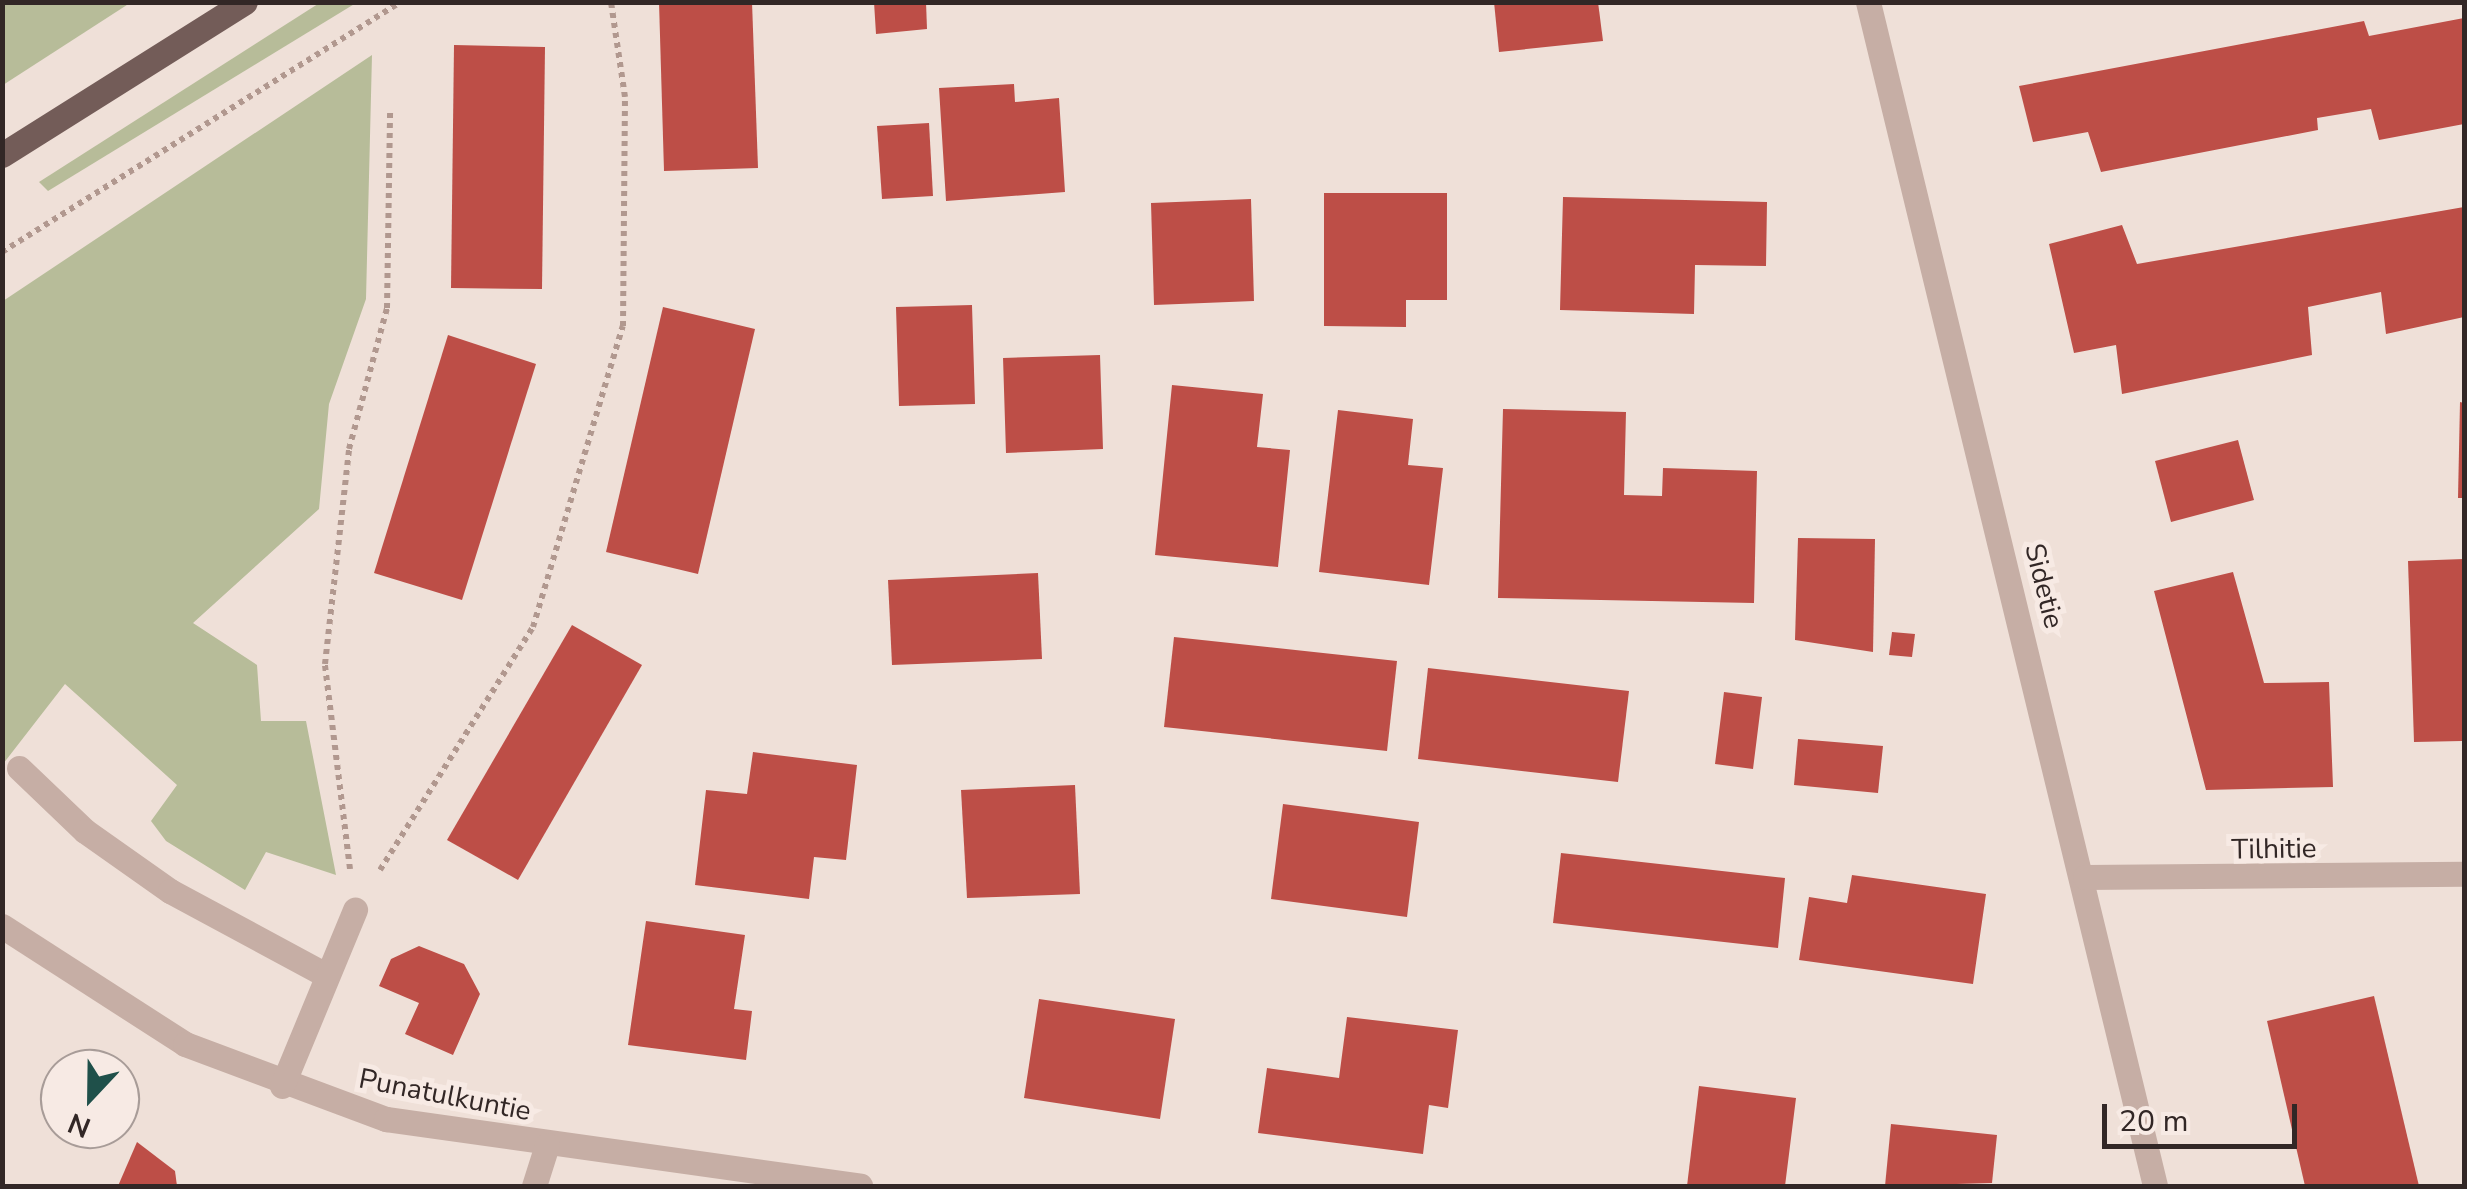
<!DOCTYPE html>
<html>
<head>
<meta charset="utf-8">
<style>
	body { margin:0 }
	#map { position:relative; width:2467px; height:1189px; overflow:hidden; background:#efe0d8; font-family:"Nunito Sans",sans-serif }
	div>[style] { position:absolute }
	.green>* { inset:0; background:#b7bc99 }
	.building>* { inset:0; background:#bd4e47 }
	.path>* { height:6px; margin-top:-3px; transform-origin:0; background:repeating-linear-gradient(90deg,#b1988f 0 5px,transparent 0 10px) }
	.minor>* { height:25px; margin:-12.5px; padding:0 12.5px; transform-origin:12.5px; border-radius:12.5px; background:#c6aea5 }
	.major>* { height:25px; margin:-12.5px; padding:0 12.5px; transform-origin:12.5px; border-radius:12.5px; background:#735c58 }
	span { translate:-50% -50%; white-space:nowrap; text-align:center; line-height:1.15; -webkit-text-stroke:10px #f7eae4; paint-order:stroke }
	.street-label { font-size:28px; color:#322726 }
	.frame { position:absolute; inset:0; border:5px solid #322726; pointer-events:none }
	.north { position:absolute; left:40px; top:1049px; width:100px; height:100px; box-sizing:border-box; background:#f7eae4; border:2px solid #a89c98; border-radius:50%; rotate:202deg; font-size:28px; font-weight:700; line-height:40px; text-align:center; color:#322726 }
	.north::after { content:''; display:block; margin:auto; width:35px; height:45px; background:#1f504a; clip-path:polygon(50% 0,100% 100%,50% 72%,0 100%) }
	.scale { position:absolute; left:2102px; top:1104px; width:195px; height:45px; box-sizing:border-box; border:5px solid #322726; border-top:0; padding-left:12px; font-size:30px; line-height:35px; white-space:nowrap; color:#322726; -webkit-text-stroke:8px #f7eae4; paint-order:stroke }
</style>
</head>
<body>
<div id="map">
	<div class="green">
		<div style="clip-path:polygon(3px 2px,130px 2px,130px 3px,3px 85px)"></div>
		<div style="clip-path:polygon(321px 2px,356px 3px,48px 191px,39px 182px)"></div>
		<div style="clip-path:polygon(372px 55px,366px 299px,329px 404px,319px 509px,193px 623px,257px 665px,261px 721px,306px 721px,336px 875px,266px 852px,245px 890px,166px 841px,151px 821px,177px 785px,65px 684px,3px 764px,3px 301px)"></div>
	</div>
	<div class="building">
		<div style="clip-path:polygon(659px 2px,752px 2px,758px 168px,664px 171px)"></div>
		<div style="clip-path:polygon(874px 2px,926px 2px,927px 29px,876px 34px)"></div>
		<div style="clip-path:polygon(1494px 2px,1598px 2px,1603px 41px,1499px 52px)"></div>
		<div style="clip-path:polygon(2464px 18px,2464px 124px,2379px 140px,2371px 109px,2317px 118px,2318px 130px,2101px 172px,2088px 132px,2033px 142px,2019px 86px,2364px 21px,2369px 36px)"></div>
		<div style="clip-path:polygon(454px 45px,545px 47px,542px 289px,451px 288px)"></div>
		<div style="clip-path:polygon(1014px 84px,1015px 102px,1059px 98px,1065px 192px,946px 201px,939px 88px)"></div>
		<div style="clip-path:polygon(929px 123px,933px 196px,882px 199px,877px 126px)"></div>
		<div style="clip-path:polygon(1324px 193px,1447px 193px,1447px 300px,1406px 300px,1406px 327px,1324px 326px)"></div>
		<div style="clip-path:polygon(1563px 197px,1767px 202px,1766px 266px,1695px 265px,1694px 314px,1560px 310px)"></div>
		<div style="clip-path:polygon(1251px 199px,1254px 301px,1154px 305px,1151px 203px)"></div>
		<div style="clip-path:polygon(2464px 207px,2464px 317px,2386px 334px,2381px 292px,2308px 307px,2312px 355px,2122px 394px,2116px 345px,2074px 353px,2049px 244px,2122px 225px,2137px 264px)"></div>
		<div style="clip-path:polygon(972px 305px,975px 404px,899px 406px,896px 307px)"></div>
		<div style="clip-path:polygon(663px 307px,755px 329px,698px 574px,606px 552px)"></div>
		<div style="clip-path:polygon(448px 335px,536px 364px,462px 600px,374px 573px)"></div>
		<div style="clip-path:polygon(1100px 355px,1103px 449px,1006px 453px,1003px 358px)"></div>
		<div style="clip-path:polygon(1172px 385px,1263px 394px,1257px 447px,1290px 450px,1278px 567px,1155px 555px)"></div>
		<div style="clip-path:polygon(2460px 402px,2464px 403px,2464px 498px,2458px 498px)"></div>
		<div style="clip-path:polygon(1503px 409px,1626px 412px,1624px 495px,1662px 496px,1663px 468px,1757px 471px,1754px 603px,1498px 598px)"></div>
		<div style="clip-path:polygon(1338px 410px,1413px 419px,1408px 465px,1443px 468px,1429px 585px,1319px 572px)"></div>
		<div style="clip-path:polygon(2238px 440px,2254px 500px,2171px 522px,2155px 461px)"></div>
		<div style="clip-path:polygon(1798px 538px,1875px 539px,1873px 652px,1795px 640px)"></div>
		<div style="clip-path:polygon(2464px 559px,2462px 741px,2414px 742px,2408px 561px)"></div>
		<div style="clip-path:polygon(2233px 572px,2264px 683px,2329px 682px,2333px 787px,2206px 790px,2154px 591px)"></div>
		<div style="clip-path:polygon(1038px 573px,1042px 659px,892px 665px,888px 580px)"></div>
		<div style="clip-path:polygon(572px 625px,642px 665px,518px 880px,447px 840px)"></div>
		<div style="clip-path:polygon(1892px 632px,1915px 634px,1912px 657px,1889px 655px)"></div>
		<div style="clip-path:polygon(1174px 637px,1397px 661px,1387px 751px,1164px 727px)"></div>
		<div style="clip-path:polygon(1428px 668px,1629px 691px,1618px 782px,1418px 759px)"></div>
		<div style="clip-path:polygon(1724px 692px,1762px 697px,1753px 769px,1715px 764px)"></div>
		<div style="clip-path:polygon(1798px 739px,1883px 746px,1878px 793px,1794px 785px)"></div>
		<div style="clip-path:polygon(753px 752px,857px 765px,846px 860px,814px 857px,809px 899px,695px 885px,706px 790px,747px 794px)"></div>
		<div style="clip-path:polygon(1075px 785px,1080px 894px,967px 898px,961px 790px)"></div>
		<div style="clip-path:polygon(1283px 804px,1419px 822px,1407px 917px,1271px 899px)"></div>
		<div style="clip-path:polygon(1561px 853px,1785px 878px,1778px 948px,1553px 923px)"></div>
		<div style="clip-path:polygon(1852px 875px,1986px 894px,1973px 984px,1799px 960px,1809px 897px,1847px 903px)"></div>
		<div style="clip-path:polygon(646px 921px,745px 935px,734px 1009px,752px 1011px,746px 1060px,628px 1045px)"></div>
		<div style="clip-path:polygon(419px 946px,464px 964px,480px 994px,453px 1055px,405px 1034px,419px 1003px,379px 986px,391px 959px)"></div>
		<div style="clip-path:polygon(2374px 996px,2419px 1186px,2305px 1186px,2267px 1021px)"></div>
		<div style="clip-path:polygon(1039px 999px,1175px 1019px,1160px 1119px,1024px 1098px)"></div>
		<div style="clip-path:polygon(1347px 1017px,1458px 1030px,1448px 1108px,1429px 1105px,1423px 1154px,1258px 1133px,1267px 1068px,1339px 1078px)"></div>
		<div style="clip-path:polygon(1699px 1086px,1796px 1098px,1785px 1186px,1687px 1186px)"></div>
		<div style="clip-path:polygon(1891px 1124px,1997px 1135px,1992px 1183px,1885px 1186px)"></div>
		<div style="clip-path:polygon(137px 1142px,175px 1171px,177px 1186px,118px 1186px)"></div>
	</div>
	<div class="path">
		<div style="left:2px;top:252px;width:470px;rotate:-32.1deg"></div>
		<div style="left:350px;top:869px;width:207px;rotate:-97deg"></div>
		<div style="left:325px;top:664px;width:216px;rotate:-83.6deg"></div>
		<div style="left:349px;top:449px;width:146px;rotate:-74.9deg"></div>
		<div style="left:387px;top:308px;width:199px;rotate:-89.1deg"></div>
		<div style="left:380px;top:870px;width:287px;rotate:-57.8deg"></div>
		<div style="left:533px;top:627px;width:314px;rotate:-73.4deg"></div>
		<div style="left:623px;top:326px;width:229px;rotate:-89.5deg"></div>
		<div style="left:625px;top:97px;width:96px;rotate:-98.4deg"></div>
	</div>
	<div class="minor">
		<div style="left:1868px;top:2px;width:1218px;rotate:76.37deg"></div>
		<div style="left:19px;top:768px;width:91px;rotate:43.7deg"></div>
		<div style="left:85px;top:831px;width:104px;rotate:35.2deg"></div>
		<div style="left:170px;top:891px;width:177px;rotate:28.3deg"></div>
		<div style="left:2085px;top:877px;width:379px;rotate:-0.5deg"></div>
		<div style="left:2px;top:926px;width:218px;rotate:32.8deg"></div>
		<div style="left:185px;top:1044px;width:215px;rotate:20.5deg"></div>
		<div style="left:386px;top:1119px;width:479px;rotate:8deg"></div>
		<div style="left:282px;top:1086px;width:191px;rotate:-67.5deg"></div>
		<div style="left:534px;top:1186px;width:43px;rotate:-72.4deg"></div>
	</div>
	<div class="major">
		<div style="left:2px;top:155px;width:287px;rotate:-32.2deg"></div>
	</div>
	<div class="street-label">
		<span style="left:2044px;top:586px;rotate:76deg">Sidetie</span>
		<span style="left:2274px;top:849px;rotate:-1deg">Tilhitie</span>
		<span style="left:445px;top:1095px;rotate:11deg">Punatulkuntie</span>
	</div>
	<div class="frame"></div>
	<div class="north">N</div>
	<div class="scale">20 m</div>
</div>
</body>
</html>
